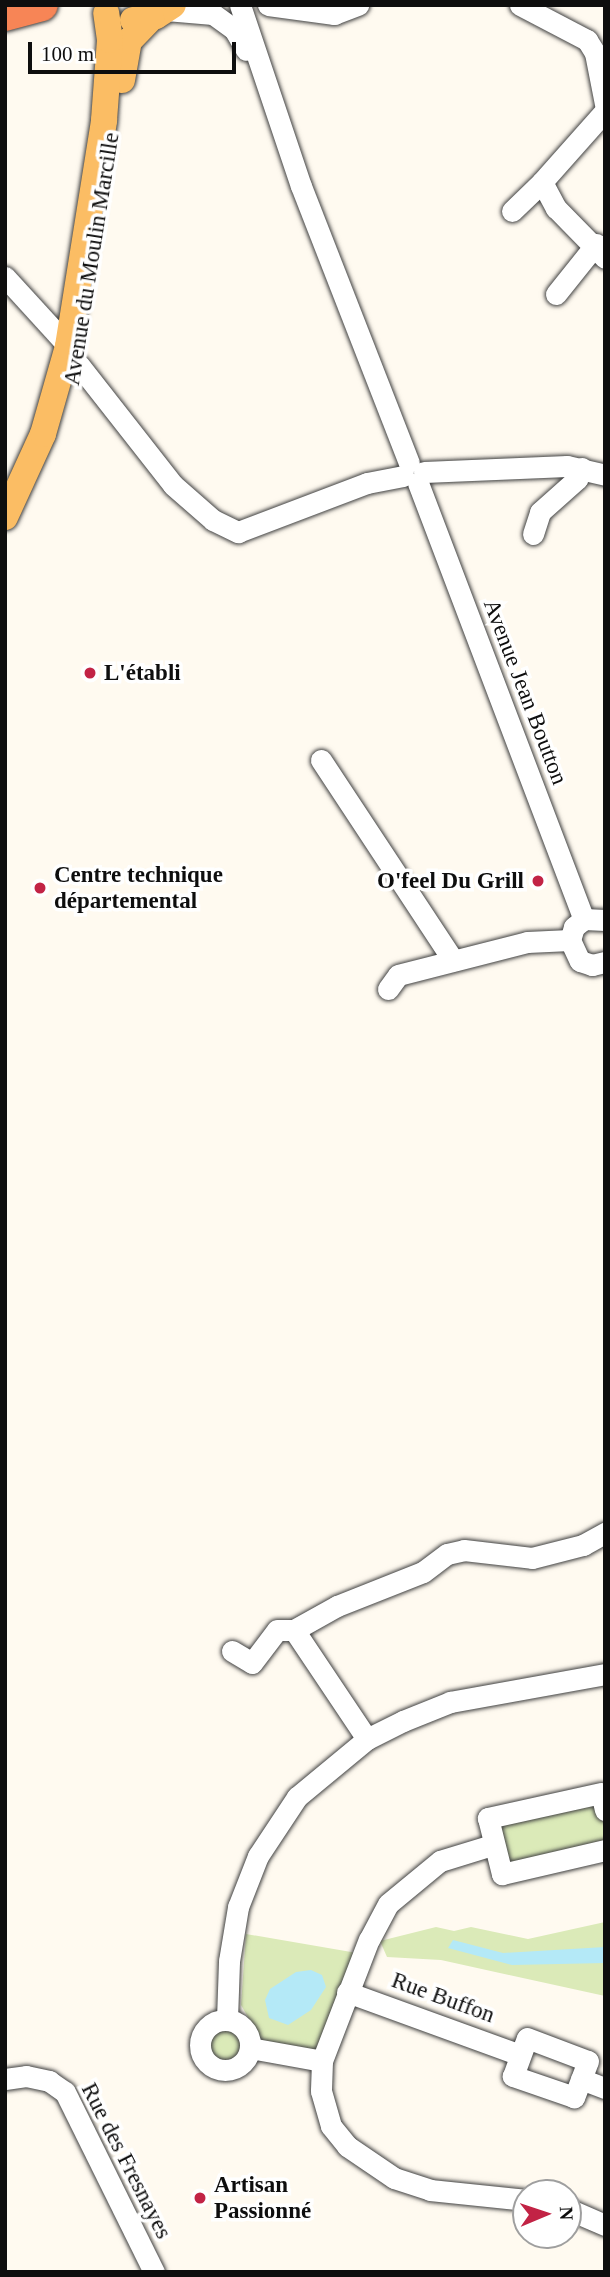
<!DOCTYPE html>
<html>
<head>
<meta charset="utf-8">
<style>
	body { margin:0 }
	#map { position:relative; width:610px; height:2277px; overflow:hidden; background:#fffaf0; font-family:Georgia,serif }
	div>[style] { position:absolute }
	.green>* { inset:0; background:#dbeab8 }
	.round { border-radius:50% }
	.water>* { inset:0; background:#b4e9f7 }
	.roads { filter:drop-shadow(0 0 2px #414141) drop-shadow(0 0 2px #414141) }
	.minor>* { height:21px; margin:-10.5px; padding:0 10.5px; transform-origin:10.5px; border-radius:10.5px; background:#fff }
	.minor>.ring { margin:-10.5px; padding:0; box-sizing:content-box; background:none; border:21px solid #fff; border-radius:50% }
	.major>* { height:26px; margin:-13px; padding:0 13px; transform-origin:13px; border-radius:13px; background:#fbbd64 }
	.highway>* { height:32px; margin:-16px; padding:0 16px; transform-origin:16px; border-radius:16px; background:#f78556 }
	.dots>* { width:19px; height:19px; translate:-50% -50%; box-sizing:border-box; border:4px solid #fff; border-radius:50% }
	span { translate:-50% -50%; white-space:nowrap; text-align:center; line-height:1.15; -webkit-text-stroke:7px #fff; paint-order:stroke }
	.street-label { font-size:23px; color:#0e0e0e }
	.poi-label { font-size:23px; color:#0e0e0e; font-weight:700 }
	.left { translate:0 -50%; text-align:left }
	.right { translate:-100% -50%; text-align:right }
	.frame { position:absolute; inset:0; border:7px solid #0e0e0e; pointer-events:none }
	.north { position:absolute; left:512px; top:2179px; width:70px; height:70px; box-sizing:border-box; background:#fff; border:2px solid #9f9f9f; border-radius:50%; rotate:88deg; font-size:19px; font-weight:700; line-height:28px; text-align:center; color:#0e0e0e }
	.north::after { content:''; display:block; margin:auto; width:24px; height:32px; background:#c22345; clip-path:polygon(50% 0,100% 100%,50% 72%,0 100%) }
	.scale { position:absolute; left:28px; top:42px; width:208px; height:32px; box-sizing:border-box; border:4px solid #0e0e0e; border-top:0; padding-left:9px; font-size:21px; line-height:24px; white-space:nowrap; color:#0e0e0e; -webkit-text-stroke:5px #fff; paint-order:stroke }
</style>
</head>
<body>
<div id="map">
	<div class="green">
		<div style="clip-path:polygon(582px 1799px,601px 1807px,605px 1840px,507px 1865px,496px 1824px)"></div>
		<div style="clip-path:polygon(605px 1922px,605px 1996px,441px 1960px,387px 1957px,380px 1941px,436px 1927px,454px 1931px,471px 1927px,528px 1939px)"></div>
		<div style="clip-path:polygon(246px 1934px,357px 1953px,321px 2051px,264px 2045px,241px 2005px)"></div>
		<div class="round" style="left:207px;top:2025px;width:38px;height:38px"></div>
	</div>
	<div class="water">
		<div style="clip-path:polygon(453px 1940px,503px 1953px,605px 1947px,605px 1963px,512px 1965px,448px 1948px)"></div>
		<div style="clip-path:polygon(311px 1970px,322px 1975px,326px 1987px,311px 2010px,288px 2025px,269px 2018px,265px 2000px,270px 1989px,296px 1972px)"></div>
	</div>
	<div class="roads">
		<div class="minor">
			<div style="left:240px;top:5px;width:191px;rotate:71.4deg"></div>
			<div style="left:301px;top:186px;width:297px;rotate:68.7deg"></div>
			<div style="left:268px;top:5px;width:67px;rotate:7.8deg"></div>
			<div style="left:334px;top:14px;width:26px;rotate:-21deg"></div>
			<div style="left:520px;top:5px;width:76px;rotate:27.6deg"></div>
			<div style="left:587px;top:40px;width:15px;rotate:58deg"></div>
			<div style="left:595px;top:53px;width:52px;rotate:78.9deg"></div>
			<div style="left:166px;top:10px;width:47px;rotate:4.9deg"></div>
			<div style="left:213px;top:14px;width:26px;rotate:36deg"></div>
			<div style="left:234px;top:29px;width:24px;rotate:60deg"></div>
			<div style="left:605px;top:111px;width:95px;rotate:131.6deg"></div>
			<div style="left:542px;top:182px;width:30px;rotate:62deg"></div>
			<div style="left:556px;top:208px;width:70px;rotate:45.6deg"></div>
			<div style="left:512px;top:211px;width:42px;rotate:-44deg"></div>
			<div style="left:5px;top:277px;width:93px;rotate:47.6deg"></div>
			<div style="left:556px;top:294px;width:64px;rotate:-51.3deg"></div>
			<div style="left:79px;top:365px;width:152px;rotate:51.9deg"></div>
			<div style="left:173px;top:485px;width:53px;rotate:41.2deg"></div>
			<div style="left:213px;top:520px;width:28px;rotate:26deg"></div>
			<div style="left:238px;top:532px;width:138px;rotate:-20.8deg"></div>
			<div style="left:367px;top:483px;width:37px;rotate:-11deg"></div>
			<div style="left:424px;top:472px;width:143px;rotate:-2.4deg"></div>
			<div style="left:567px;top:466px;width:39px;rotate:13deg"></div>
			<div style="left:418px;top:483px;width:467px;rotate:69.2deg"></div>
			<div style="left:533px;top:534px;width:23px;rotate:-72deg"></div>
			<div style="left:540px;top:512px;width:50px;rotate:-41.7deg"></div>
			<div style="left:577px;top:479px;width:12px;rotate:-66deg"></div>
			<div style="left:321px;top:760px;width:240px;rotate:56.6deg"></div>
			<div style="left:605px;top:920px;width:21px;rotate:-177deg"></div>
			<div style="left:584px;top:919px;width:13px;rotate:141deg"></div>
			<div style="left:574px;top:927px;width:14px;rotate:107deg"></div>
			<div style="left:570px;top:940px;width:23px;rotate:65deg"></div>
			<div style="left:580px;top:961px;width:13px;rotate:18deg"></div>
			<div style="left:592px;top:965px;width:13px;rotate:-13deg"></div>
			<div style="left:388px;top:989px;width:17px;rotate:-54deg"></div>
			<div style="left:398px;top:975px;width:133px;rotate:-14.3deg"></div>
			<div style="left:527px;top:942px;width:43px;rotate:-2.7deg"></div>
			<div style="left:232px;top:1651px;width:23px;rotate:31deg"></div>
			<div style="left:252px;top:1663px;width:41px;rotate:-52.9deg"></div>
			<div style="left:277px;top:1630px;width:17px"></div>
			<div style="left:367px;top:1739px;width:131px;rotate:-123.8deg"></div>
			<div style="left:294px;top:1630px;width:49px;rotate:-29.2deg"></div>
			<div style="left:337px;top:1606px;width:92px;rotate:-21.6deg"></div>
			<div style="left:423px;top:1572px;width:30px;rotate:-37deg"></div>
			<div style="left:447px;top:1554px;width:17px;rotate:-13deg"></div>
			<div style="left:464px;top:1550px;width:68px;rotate:6.7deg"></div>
			<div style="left:532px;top:1558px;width:53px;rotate:-14.3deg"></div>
			<div style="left:583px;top:1545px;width:25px;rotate:-29deg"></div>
			<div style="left:605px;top:1810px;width:17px;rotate:-103deg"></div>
			<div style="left:601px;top:1793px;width:116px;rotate:167.5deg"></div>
			<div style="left:488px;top:1818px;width:58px;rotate:76deg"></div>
			<div style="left:502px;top:1874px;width:106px;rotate:-13.1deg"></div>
			<div style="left:492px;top:1845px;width:54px;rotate:162.9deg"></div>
			<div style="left:440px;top:1861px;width:67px;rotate:140.4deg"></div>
			<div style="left:388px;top:1904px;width:40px;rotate:118deg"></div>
			<div style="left:369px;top:1939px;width:131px;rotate:111.1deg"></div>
			<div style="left:322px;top:2061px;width:30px;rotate:92deg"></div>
			<div style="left:321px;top:2091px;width:36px;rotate:74deg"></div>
			<div style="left:331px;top:2126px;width:26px;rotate:51deg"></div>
			<div style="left:347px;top:2146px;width:57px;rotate:34.2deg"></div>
			<div style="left:394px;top:2178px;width:38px;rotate:18deg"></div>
			<div style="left:430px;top:2190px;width:97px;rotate:5.9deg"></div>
			<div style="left:347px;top:1992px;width:184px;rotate:20deg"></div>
			<div style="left:227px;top:2019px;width:58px;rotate:-88deg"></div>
			<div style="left:229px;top:1961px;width:55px;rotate:-80.5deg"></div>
			<div style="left:238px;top:1907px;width:55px;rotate:-68.6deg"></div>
			<div style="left:258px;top:1856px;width:71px;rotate:-56.5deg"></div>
			<div style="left:297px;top:1797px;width:91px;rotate:-39.6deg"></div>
			<div style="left:367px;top:1739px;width:40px;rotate:-26.6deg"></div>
			<div style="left:403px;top:1721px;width:51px;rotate:-22deg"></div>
			<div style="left:450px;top:1702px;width:158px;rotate:-10.2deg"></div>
			<div class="ring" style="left:200px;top:2020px;width:29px;height:29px"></div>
			<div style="left:527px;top:2038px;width:65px;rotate:20.7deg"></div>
			<div style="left:588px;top:2061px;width:39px;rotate:111deg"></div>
			<div style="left:574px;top:2097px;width:65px;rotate:-161deg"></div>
			<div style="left:513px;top:2076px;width:40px;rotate:-69.8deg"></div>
			<div style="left:250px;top:2048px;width:73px;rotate:10.2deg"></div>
			<div style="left:5px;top:2079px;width:21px;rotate:-8deg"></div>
			<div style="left:26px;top:2076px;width:24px;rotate:12deg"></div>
			<div style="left:49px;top:2081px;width:19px;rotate:35deg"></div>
			<div style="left:65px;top:2092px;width:201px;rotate:63.7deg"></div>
			<div style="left:581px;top:2079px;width:26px;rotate:21deg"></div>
			<div style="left:568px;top:2209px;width:40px;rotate:23.4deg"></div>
		</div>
		<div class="major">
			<div style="left:133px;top:20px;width:23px;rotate:-10deg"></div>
			<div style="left:156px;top:16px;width:20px;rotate:-33deg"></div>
			<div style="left:122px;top:80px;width:40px;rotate:-80deg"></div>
			<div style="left:129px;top:41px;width:32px;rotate:-46deg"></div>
			<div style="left:5px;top:517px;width:91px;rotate:-65.4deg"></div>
			<div style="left:43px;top:434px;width:91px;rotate:-74.1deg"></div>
			<div style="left:68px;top:346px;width:229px;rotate:-80.9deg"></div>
			<div style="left:104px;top:120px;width:80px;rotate:-85.7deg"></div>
			<div style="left:110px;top:40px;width:27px;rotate:-98deg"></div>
		</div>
		<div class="highway">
			<div style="left:5px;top:15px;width:38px;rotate:-15deg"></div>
		</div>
	</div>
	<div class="dots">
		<div style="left:90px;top:673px;background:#c22345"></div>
		<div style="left:538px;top:881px;background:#c22345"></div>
		<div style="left:40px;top:888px;background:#c22345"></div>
		<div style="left:200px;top:2198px;background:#c22345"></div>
	</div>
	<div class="street-label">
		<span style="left:92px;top:259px;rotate:-81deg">Avenue du Moulin Marcille</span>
		<span style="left:525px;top:692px;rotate:69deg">Avenue Jean Boutton</span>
		<span style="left:443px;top:1998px;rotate:20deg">Rue Buffon</span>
		<span style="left:126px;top:2161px;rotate:63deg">Rue des Fresnayes</span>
	</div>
	<div class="poi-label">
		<span class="left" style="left:104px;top:673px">L'établi</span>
		<span class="left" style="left:54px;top:888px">Centre technique<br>départemental</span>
		<span class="right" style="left:524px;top:881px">O'feel Du Grill</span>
		<span class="left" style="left:214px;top:2198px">Artisan<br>Passionné</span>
	</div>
	<div class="frame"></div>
	<div class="north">N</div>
	<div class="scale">100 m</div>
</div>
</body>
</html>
